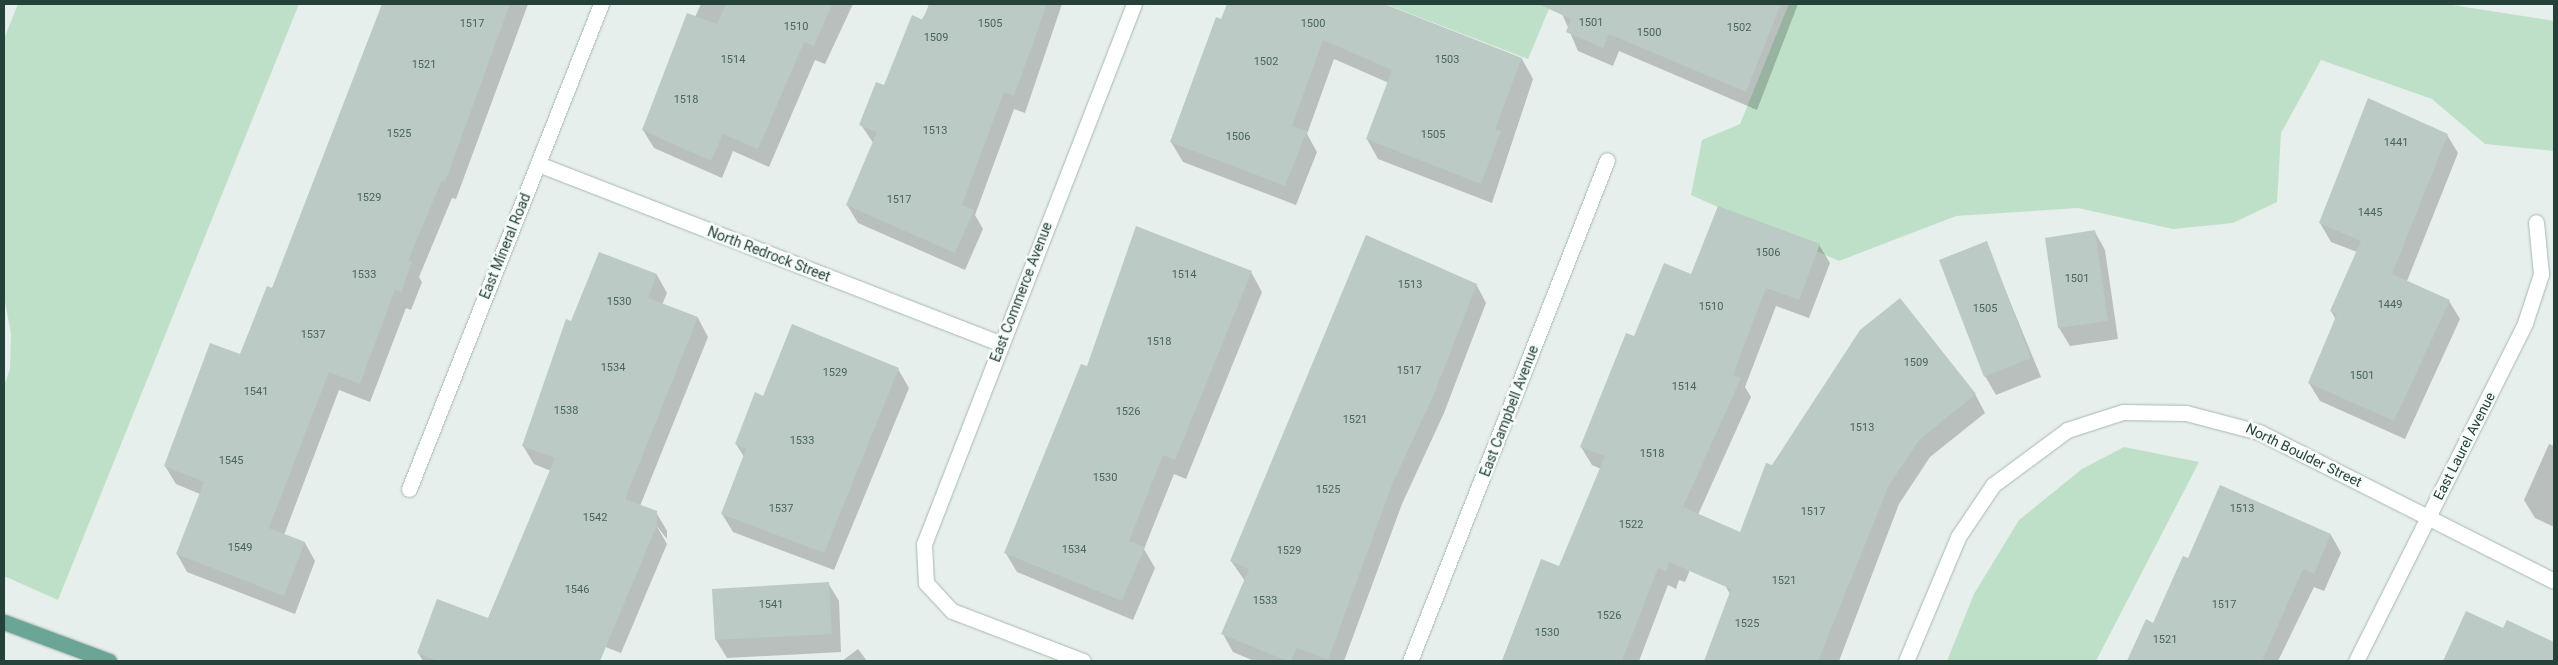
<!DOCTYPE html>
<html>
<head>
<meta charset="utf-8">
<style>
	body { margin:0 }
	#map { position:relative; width:2558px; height:665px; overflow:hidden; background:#e6efeb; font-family:Roboto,sans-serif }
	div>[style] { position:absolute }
	.green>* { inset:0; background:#bfe0c8 }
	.shadow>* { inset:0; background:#0003 }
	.building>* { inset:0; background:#bbcac4 }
	.roads { filter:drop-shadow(0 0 1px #a8b8b2) drop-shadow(0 0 1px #a8b8b2) }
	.minor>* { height:15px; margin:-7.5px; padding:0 7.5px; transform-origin:7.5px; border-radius:7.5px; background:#fff }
	.major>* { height:15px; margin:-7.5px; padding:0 7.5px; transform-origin:7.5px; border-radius:7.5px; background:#6aa596 }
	span { translate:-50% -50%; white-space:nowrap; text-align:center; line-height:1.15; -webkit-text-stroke:5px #f7fbf9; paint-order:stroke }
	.number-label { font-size:11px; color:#4a645c }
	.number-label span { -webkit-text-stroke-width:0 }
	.street-label { font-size:14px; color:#24423a }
	.frame { position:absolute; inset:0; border:5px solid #24423a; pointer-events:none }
</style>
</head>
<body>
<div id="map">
	<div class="green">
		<div style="clip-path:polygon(18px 4px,299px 4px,58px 600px,4px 576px,4px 386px,10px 369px,11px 334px,4px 296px,4px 39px)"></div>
		<div style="clip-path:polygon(1385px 4px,1551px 4px,1528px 59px)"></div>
		<div style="clip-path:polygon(1789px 4px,2446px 4px,2554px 21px,2554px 151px,2485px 144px,2432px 99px,2321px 60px,2281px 133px,2277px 202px,2233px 223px,2173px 229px,2078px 208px,1956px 216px,1839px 261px,1691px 195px,1702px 140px,1740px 124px)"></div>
		<div style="clip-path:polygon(2124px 447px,2199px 462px,2096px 661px,1947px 661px,1974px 594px,2019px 520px,2082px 469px)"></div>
	</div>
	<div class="shadow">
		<div style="clip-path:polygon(383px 4px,528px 4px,456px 199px,452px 198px,419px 277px,422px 282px,411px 310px,406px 308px,370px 402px,339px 390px,284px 535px,305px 543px,315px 561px,295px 614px,187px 572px,177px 554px,200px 494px,176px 484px,165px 466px,241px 356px,272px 290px)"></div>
		<div style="clip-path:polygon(701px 4px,853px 4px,825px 64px,815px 60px,769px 167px,733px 151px,722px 178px,654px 148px,643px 130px)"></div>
		<div style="clip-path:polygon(931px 4px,1062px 4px,1025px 113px,1014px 109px,975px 215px,983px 229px,965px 270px,858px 223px,847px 205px,874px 144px,861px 125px)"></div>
		<div style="clip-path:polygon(1229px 4px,1383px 4px,1522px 59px,1533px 79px,1492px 203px,1378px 159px,1367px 139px,1389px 83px,1334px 59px,1307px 134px,1317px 152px,1296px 205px,1183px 162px,1171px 142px)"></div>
		<div style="clip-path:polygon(1558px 4px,1798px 4px,1757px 110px,1619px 51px,1613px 66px,1578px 51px)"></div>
		<div style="clip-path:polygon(2447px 135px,2458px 153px,2407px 281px,2449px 301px,2460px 319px,2405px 439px,2320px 401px,2309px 383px,2336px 320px,2331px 311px,2357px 252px,2331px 242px,2320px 223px)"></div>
		<div style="clip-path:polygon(2095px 232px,2105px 250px,2118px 339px,2070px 346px,2059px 328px,2047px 239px)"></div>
		<div style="clip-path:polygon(1986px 243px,2041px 377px,1996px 395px,1985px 376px)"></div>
		<div style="clip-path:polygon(1819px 245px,1830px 263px,1809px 318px,1776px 306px,1745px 387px,1751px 397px,1697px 517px,1706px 532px,1685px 582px,1679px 580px,1676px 589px,1668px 585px,1639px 661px,1502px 661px,1541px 561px,1560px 568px,1601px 469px,1592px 465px,1581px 447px,1635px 338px,1692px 275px)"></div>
		<div style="clip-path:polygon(1251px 272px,1262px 292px,1186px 479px,1174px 474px,1144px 549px,1155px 568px,1133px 620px,1017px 572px,1005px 552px,1088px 367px)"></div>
		<div style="clip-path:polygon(657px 275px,667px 293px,662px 305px,698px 318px,708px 337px,640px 506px,656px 512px,667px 531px,667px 539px,656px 525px,667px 544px,621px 653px,567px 632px,556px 661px,423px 661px,418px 653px,488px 619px,551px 471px,534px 464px,523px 446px,572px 323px)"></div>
		<div style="clip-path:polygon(1476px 284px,1486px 303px,1444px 413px,1402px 504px,1344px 661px,1254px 661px,1233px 652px,1223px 634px,1245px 581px,1231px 561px)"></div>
		<div style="clip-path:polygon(898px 369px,909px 388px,834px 570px,733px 532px,722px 514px,744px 457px,736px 444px,764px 397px)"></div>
		<div style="clip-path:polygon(1975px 394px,1985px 413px,1930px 457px,1899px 504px,1839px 661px,1705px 661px,1730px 594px,1726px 587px)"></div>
		<div style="clip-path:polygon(2549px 444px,2554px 446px,2554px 527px,2535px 518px,2524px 500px)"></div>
		<div style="clip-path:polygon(2331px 535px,2341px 553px,2324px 591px,2314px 587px,2278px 661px,2127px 661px,2146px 621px,2154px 624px,2189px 560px)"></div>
		<div style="clip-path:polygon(828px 583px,839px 601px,841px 652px,727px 658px,716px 640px)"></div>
		<div style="clip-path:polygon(2466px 613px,2504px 630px,2507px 622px,2554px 643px,2554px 661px,2444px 661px)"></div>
		<div style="clip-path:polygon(858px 649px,867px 661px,842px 661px)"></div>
	</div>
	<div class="building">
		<div style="clip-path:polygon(382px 4px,510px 4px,445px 182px,442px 180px,408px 261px,412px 262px,401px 292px,395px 290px,360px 384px,329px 372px,297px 455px,269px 528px,305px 542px,284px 596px,176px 554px,204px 482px,164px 466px,210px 343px,240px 354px,267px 286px,272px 288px)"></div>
		<div style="clip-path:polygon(726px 4px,832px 4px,814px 46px,804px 42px,758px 149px,723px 134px,711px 161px,642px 130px,687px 13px,717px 24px)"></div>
		<div style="clip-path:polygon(929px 4px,1047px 4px,1014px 96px,1004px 92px,962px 205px,974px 210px,955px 253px,846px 205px,877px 132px,859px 125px,876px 82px,884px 85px,912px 15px,923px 20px)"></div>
		<div style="clip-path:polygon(1227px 4px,1384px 4px,1522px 58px,1495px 129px,1501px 131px,1481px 184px,1366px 139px,1392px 70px,1323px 40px,1292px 126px,1307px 131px,1285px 186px,1170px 142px,1216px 17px,1221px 19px)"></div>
		<div style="clip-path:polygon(1538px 4px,1781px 4px,1746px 92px,1609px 34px,1603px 48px,1566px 32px,1571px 19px)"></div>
		<div style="clip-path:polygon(2368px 98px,2448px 134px,2392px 274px,2450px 300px,2394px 421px,2308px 383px,2337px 314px,2330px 311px,2361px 241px,2319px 223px)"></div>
		<div style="clip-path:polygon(1718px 206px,1820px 244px,1799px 300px,1766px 288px,1733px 375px,1741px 378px,1683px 507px,1740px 532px,1766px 463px,1772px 465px,1860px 330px,1900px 298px,1976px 394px,1920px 439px,1889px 485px,1818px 661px,1704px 661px,1731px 589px,1669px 562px,1666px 571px,1658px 568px,1622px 661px,1502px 661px,1541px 559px,1559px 566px,1605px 456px,1580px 447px,1626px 333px,1634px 336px,1664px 263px,1691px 274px)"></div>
		<div style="clip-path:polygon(1136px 226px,1252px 271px,1175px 460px,1163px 455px,1129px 541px,1145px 547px,1122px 601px,1004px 553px,1081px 364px,1087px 366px)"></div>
		<div style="clip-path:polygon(2095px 230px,2108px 321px,2058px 328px,2045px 238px)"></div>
		<div style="clip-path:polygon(1366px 235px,1477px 284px,1434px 394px,1392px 485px,1328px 660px,1297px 648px,1291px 661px,1287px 661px,1221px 634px,1249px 569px,1230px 561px)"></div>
		<div style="clip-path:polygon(1987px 241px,2031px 358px,1984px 377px,1939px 260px)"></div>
		<div style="clip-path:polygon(599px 252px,657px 274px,648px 298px,698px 317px,625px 499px,657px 511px,657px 525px,600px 661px,438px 661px,417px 653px,437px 599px,488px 618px,555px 458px,522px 446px,566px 319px,571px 321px)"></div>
		<div style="clip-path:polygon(792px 324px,899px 368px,824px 553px,721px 514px,746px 449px,735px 444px,755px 392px,763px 396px)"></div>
		<div style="clip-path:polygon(2220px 485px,2331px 534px,2314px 574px,2303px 569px,2262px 661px,2127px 661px,2146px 619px,2153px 623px,2183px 556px,2188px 558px)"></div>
		<div style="clip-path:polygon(829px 582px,832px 634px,715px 640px,712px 589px)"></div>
		<div style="clip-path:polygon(2466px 611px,2503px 628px,2507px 620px,2554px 642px,2554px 661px,2443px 661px)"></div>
	</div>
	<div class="roads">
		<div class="minor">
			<div style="left:538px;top:164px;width:497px;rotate:21.2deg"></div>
			<div style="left:409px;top:489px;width:522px;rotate:-68.4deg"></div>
			<div style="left:1083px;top:661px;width:140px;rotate:-159.1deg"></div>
			<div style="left:952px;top:611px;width:38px;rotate:-133deg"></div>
			<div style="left:926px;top:583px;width:39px;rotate:-93deg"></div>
			<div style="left:924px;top:544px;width:579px;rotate:-68.75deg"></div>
			<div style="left:1410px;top:661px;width:538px;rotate:-68.53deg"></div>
			<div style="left:1906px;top:661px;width:134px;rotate:-67.2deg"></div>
			<div style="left:1958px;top:537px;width:63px;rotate:-56.1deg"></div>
			<div style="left:1993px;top:485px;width:92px;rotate:-36.6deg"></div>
			<div style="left:2067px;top:430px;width:59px;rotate:-17.8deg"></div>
			<div style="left:2123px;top:412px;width:63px;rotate:0.9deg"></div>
			<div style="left:2186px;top:413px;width:75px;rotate:14.6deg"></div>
			<div style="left:2259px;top:432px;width:330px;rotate:26.8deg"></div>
			<div style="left:2356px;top:661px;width:378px;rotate:-63.4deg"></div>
			<div style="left:2525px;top:323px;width:52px;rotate:-71.9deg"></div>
			<div style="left:2541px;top:274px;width:52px;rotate:-95.5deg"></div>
		</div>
		<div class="major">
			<div style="left:4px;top:622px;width:112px;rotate:20.4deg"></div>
		</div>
	</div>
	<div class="number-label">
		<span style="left:1591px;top:23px">1501</span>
		<span style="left:472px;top:24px">1517</span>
		<span style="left:990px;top:24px">1505</span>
		<span style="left:1313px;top:24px">1500</span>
		<span style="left:796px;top:27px">1510</span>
		<span style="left:1739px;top:28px">1502</span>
		<span style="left:1649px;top:33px">1500</span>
		<span style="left:936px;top:38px">1509</span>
		<span style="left:733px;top:60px">1514</span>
		<span style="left:1447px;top:60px">1503</span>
		<span style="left:1266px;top:62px">1502</span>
		<span style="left:424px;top:65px">1521</span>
		<span style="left:686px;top:100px">1518</span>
		<span style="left:935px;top:131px">1513</span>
		<span style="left:399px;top:134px">1525</span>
		<span style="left:1433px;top:135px">1505</span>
		<span style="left:1238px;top:137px">1506</span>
		<span style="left:2396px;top:143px">1441</span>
		<span style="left:369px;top:198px">1529</span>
		<span style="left:899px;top:200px">1517</span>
		<span style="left:2370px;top:213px">1445</span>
		<span style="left:1768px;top:253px">1506</span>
		<span style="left:364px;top:275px">1533</span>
		<span style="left:1184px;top:275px">1514</span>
		<span style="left:2077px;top:279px">1501</span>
		<span style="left:1410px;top:285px">1513</span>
		<span style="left:619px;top:302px">1530</span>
		<span style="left:2390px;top:305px">1449</span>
		<span style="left:1711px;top:307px">1510</span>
		<span style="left:1985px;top:309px">1505</span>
		<span style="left:313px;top:335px">1537</span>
		<span style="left:1159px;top:342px">1518</span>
		<span style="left:1916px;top:363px">1509</span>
		<span style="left:613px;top:368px">1534</span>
		<span style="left:1409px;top:371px">1517</span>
		<span style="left:835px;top:373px">1529</span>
		<span style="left:2362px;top:376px">1501</span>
		<span style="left:1684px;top:387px">1514</span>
		<span style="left:256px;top:392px">1541</span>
		<span style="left:566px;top:411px">1538</span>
		<span style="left:1128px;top:412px">1526</span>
		<span style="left:1355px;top:420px">1521</span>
		<span style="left:1862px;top:428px">1513</span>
		<span style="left:802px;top:441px">1533</span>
		<span style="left:1652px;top:454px">1518</span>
		<span style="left:231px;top:461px">1545</span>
		<span style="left:1105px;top:478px">1530</span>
		<span style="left:1328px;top:490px">1525</span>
		<span style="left:781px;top:509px">1537</span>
		<span style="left:2242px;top:509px">1513</span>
		<span style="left:1813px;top:512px">1517</span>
		<span style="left:595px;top:518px">1542</span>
		<span style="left:1631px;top:525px">1522</span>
		<span style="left:240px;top:548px">1549</span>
		<span style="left:1074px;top:550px">1534</span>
		<span style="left:1289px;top:551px">1529</span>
		<span style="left:1784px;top:581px">1521</span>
		<span style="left:577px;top:590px">1546</span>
		<span style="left:1265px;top:601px">1533</span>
		<span style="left:771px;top:605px">1541</span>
		<span style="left:2224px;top:605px">1517</span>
		<span style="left:1609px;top:616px">1526</span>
		<span style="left:1747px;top:624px">1525</span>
		<span style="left:1547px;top:633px">1530</span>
		<span style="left:2165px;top:640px">1521</span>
	</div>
	<div class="street-label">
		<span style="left:505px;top:246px;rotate:-68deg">East Mineral Road</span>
		<span style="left:769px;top:254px;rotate:21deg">North Redrock Street</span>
		<span style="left:1021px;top:292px;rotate:-69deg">East Commerce Avenue</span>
		<span style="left:1509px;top:411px;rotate:-69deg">East Campbell Avenue</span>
		<span style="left:2464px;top:446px;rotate:-63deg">East Laurel Avenue</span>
		<span style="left:2304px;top:455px;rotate:26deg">North Boulder Street</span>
	</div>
	<div class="frame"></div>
</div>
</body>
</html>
